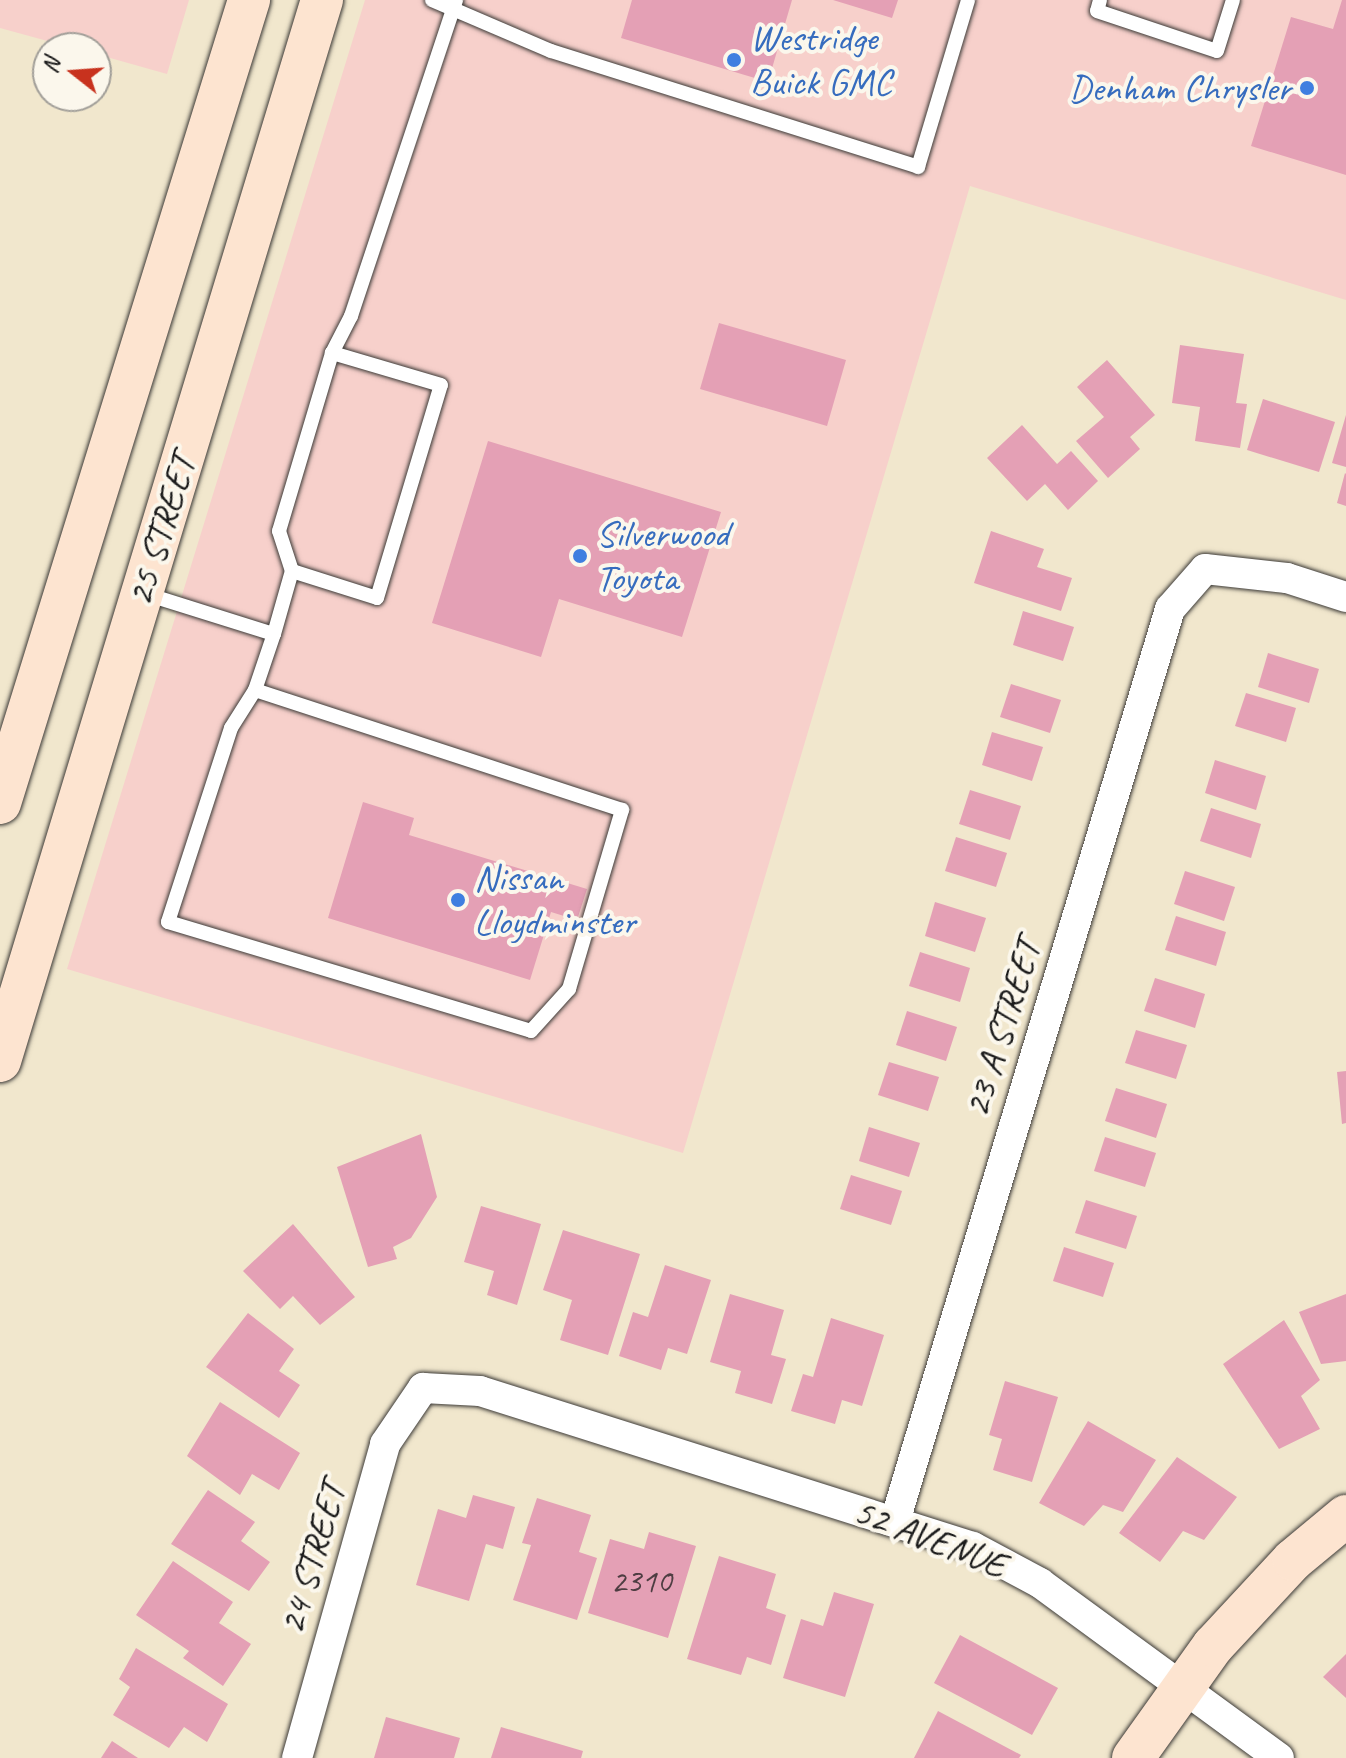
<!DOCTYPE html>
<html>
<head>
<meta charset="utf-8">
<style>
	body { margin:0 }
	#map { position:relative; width:1346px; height:1758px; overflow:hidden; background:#f1e7cd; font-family:Caveat,sans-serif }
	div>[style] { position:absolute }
	.built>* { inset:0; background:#f7d0cb }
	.building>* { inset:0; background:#e4a0b5 }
	.roads { filter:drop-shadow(0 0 2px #3c3a37) drop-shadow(0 0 2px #3c3a37) }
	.lane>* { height:14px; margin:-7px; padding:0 7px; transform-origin:7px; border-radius:7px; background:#fff }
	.street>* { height:30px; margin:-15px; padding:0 15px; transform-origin:15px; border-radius:15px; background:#fff }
	.secondary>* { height:42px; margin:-21px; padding:0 21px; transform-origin:21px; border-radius:21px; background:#fde4d0 }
	.dots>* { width:22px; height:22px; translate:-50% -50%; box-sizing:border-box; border:4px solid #fbf7ec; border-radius:50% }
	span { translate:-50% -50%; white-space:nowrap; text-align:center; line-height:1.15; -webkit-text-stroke:8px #fbf7ec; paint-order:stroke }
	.number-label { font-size:34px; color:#4e3d42 }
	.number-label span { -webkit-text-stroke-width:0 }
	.shop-label { font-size:38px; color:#366cbe }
	.left { translate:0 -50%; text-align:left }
	.right { translate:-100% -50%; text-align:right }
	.street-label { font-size:38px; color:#1c1c1c }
	.north { position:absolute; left:32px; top:32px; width:80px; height:80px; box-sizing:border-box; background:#fbf7ec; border:2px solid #a29f99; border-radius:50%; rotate:287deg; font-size:22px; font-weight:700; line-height:32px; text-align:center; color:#1c1c1c }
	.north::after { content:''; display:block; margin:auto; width:28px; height:36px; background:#c8321e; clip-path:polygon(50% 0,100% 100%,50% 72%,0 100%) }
</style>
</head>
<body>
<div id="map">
	<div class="built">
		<div style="clip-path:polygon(0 0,189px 0,167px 74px,96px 54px,96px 48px,73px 48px,0 28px)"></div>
		<div style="clip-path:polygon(365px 0,1346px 0,1346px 300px,970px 186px,683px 1153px,67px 969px)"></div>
	</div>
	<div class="building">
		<div style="clip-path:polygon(632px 0,792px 0,768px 82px,621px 38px)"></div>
		<div style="clip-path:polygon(833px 0,898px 0,892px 18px)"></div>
		<div style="clip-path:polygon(1342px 0,1346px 0,1346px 175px,1251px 146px,1291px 17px,1333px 29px)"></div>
		<div style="clip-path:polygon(719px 323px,846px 360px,827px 426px,700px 389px)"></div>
		<div style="clip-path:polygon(1180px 345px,1244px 354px,1236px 403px,1247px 404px,1240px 448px,1195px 441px,1200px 407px,1172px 403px)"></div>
		<div style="clip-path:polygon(1107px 360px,1155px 415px,1130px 437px,1140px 449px,1108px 478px,1076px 441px,1104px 417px,1077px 387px)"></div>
		<div style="clip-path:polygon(1263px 399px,1335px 422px,1319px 472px,1247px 450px)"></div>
		<div style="clip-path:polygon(1346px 415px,1346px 467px,1332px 463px)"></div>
		<div style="clip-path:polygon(1022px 425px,1057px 464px,1071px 451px,1098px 481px,1068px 510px,1045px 484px,1027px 501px,987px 458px)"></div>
		<div style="clip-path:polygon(488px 441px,721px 512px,682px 637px,559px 599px,541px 657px,432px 623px)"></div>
		<div style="clip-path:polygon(1345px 473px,1346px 474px,1346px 506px,1337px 503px)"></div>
		<div style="clip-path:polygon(991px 531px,1044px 549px,1037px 567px,1072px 578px,1061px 611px,974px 583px)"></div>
		<div style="clip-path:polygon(1023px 611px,1074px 627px,1063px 661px,1013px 645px)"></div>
		<div style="clip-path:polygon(1268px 653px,1319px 669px,1309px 703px,1258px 687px)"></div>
		<div style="clip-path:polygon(1011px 684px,1061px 700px,1050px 733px,1000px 717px)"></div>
		<div style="clip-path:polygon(1246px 693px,1296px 708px,1286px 742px,1235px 726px)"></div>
		<div style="clip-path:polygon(992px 732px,1043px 747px,1032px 781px,982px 765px)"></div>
		<div style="clip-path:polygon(1215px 760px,1266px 776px,1256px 810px,1205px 793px)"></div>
		<div style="clip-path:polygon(970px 790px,1021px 806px,1010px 840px,959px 824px)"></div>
		<div style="clip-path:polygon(363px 802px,414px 818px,409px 835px,587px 889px,577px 920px,551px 912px,530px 980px,328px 918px)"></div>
		<div style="clip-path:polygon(1211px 808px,1261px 824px,1251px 858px,1200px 841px)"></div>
		<div style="clip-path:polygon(956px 837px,1007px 853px,996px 887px,945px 871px)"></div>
		<div style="clip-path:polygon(1185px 871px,1235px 887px,1224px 921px,1174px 904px)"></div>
		<div style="clip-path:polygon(935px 902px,986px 918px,975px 952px,925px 936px)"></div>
		<div style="clip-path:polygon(1176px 916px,1226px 932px,1216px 966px,1165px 950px)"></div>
		<div style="clip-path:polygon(920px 952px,970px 968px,960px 1002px,909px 986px)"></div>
		<div style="clip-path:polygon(1155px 978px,1205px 994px,1195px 1028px,1144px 1011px)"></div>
		<div style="clip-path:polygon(907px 1011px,957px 1027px,946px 1061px,896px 1045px)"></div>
		<div style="clip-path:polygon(1136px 1030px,1187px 1045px,1176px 1079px,1125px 1063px)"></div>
		<div style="clip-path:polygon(889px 1062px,939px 1077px,928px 1111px,878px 1095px)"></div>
		<div style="clip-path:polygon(1346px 1071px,1346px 1123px,1342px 1124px,1337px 1072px)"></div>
		<div style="clip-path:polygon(1116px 1088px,1167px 1104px,1156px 1138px,1105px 1121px)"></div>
		<div style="clip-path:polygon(869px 1127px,920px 1143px,909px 1177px,859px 1161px)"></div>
		<div style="clip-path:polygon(421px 1134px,437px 1197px,411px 1238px,393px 1247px,397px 1259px,368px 1267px,337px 1167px)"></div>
		<div style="clip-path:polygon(1105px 1137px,1156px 1153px,1145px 1187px,1094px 1171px)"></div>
		<div style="clip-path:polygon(851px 1175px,902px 1191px,891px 1225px,840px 1209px)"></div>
		<div style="clip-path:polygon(1086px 1200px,1137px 1216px,1126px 1249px,1075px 1233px)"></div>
		<div style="clip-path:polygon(481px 1206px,541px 1224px,517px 1305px,487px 1295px,494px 1271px,464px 1262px)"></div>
		<div style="clip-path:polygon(293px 1224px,355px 1297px,320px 1325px,293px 1296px,280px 1309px,243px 1271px)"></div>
		<div style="clip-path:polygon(563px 1230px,640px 1254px,608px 1355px,560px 1340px,572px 1300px,543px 1290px)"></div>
		<div style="clip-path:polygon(1064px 1247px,1114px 1263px,1103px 1297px,1053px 1281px)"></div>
		<div style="clip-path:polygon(665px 1265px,711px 1280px,687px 1354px,668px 1348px,661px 1370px,619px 1356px,633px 1312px,648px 1317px)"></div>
		<div style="clip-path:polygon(730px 1294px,784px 1310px,771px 1355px,786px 1359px,772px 1404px,735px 1393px,741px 1371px,710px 1362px)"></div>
		<div style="clip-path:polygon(1346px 1294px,1346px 1361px,1321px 1364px,1299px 1312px)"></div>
		<div style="clip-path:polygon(248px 1313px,294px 1349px,279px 1371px,300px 1385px,279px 1418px,206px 1367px)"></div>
		<div style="clip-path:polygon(831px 1318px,884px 1335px,862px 1406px,842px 1400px,835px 1424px,791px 1411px,803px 1374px,813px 1377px)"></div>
		<div style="clip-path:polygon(1284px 1320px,1320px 1380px,1301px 1396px,1320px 1429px,1279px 1449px,1223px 1364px)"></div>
		<div style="clip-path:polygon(1005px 1381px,1058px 1397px,1032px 1482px,993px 1470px,1002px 1439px,989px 1435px)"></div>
		<div style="clip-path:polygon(220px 1402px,300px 1453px,279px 1490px,252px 1474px,240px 1495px,187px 1456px)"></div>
		<div style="clip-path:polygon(1088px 1421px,1156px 1460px,1123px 1512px,1103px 1505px,1084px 1526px,1039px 1503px)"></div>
		<div style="clip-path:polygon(1177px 1457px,1237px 1497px,1204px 1540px,1183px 1531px,1160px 1562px,1119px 1533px)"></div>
		<div style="clip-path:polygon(208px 1490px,255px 1522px,241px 1541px,270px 1562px,249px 1591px,171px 1544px)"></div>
		<div style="clip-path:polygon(473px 1495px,515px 1507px,503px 1549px,486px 1544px,469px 1601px,416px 1585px,438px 1509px,466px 1518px)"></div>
		<div style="clip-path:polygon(537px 1498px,591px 1515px,579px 1552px,597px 1558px,577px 1620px,513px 1600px,531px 1545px,522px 1543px)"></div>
		<div style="clip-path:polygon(649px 1532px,696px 1546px,668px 1638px,588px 1613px,610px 1539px,644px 1549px)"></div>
		<div style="clip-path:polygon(719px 1556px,776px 1574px,766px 1608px,786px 1615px,771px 1665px,747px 1657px,741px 1675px,687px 1659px)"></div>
		<div style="clip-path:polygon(173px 1561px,233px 1602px,219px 1623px,251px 1644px,223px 1686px,183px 1658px,189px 1651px,136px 1615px)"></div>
		<div style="clip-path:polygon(834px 1592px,874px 1604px,845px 1697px,783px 1678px,801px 1619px,823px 1626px)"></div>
		<div style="clip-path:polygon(960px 1635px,1058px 1688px,1032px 1735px,934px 1683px)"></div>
		<div style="clip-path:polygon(136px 1648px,228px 1704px,207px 1742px,184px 1727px,169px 1748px,113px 1715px,130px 1687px,119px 1679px)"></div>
		<div style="clip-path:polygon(1346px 1654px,1346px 1698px,1323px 1677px)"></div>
		<div style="clip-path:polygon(938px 1711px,1021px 1755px,1019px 1758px,914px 1758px)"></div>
		<div style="clip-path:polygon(386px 1717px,460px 1738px,454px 1758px,374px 1758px)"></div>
		<div style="clip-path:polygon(501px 1727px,583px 1751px,581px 1758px,491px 1758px)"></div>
		<div style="clip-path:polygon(112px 1741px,138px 1758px,101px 1758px)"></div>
	</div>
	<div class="roads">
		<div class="lane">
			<div style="left:432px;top:0;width:129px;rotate:23.2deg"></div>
			<div style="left:551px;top:51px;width:385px;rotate:17.5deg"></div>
			<div style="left:918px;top:167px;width:174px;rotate:-73.3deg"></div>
			<div style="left:1100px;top:0;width:11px;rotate:105deg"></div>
			<div style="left:1097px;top:11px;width:126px;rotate:18.4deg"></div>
			<div style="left:1217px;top:51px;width:53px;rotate:-72.6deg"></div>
			<div style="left:292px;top:571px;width:89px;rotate:17.6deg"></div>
			<div style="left:377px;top:598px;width:222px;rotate:-73.3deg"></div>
			<div style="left:441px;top:385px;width:114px;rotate:-163.6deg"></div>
			<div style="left:146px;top:594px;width:134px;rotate:17.4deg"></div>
			<div style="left:274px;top:634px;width:66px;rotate:-74.1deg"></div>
			<div style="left:292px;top:571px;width:42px;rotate:-108deg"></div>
			<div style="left:279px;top:531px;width:186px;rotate:-73.4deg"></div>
			<div style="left:332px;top:353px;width:42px;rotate:-62.8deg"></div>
			<div style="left:351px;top:316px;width:333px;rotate:-71.6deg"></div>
			<div style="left:255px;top:690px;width:45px;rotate:122.3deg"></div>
			<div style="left:231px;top:728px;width:204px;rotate:108deg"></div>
			<div style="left:168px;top:922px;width:379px;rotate:16.7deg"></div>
			<div style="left:531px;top:1031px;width:57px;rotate:-47.9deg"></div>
			<div style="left:569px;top:989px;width:187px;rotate:-73.5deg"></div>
			<div style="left:622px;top:810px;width:386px;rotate:-161.9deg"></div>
			<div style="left:255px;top:690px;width:59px;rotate:-71.3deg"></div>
		</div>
		<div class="street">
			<div style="left:895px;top:1521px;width:953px;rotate:-73.22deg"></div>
			<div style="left:1170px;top:609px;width:53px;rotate:-48.8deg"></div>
			<div style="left:1205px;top:569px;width:82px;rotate:6.3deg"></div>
			<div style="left:1287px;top:578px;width:62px;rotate:17.9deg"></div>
			<div style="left:297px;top:1758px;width:326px;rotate:-74.3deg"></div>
			<div style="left:385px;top:1444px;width:68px;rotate:-55.8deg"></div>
			<div style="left:423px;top:1388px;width:57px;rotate:3deg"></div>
			<div style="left:480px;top:1391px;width:517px;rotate:17.56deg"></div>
			<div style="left:973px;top:1547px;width:76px;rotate:28.2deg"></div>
			<div style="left:1040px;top:1583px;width:296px;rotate:36.2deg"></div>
		</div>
		<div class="secondary">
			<div style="left:0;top:803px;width:841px;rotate:-72.77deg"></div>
			<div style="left:0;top:1061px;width:1109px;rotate:-73.12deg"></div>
			<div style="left:1133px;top:1758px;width:138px;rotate:-54.5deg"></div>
			<div style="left:1213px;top:1646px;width:117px;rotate:-47.1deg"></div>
			<div style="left:1293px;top:1560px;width:69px;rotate:-39.7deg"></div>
		</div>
	</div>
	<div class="dots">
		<div style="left:734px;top:60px;background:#3f7fe0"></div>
		<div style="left:1307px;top:88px;background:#3f7fe0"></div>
		<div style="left:580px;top:556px;background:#3f7fe0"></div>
		<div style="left:458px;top:900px;background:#3f7fe0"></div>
	</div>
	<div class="number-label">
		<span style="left:641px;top:1581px">2310</span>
	</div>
	<div class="shop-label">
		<span class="left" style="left:750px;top:60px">Westridge<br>Buick GMC</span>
		<span class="right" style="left:1291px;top:88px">Denham Chrysler</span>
		<span class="left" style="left:596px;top:556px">Silverwood<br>Toyota</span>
		<span class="left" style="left:474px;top:900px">Nissan<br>Lloydminster</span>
	</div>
	<div class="street-label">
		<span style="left:161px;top:530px;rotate:-73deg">25 STREET</span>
		<span style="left:1002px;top:1028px;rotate:-73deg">23 A STREET</span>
		<span style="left:930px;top:1538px;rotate:21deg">52 AVENUE</span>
		<span style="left:312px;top:1558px;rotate:-74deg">24 STREET</span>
	</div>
	<div class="north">N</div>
</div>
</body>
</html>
